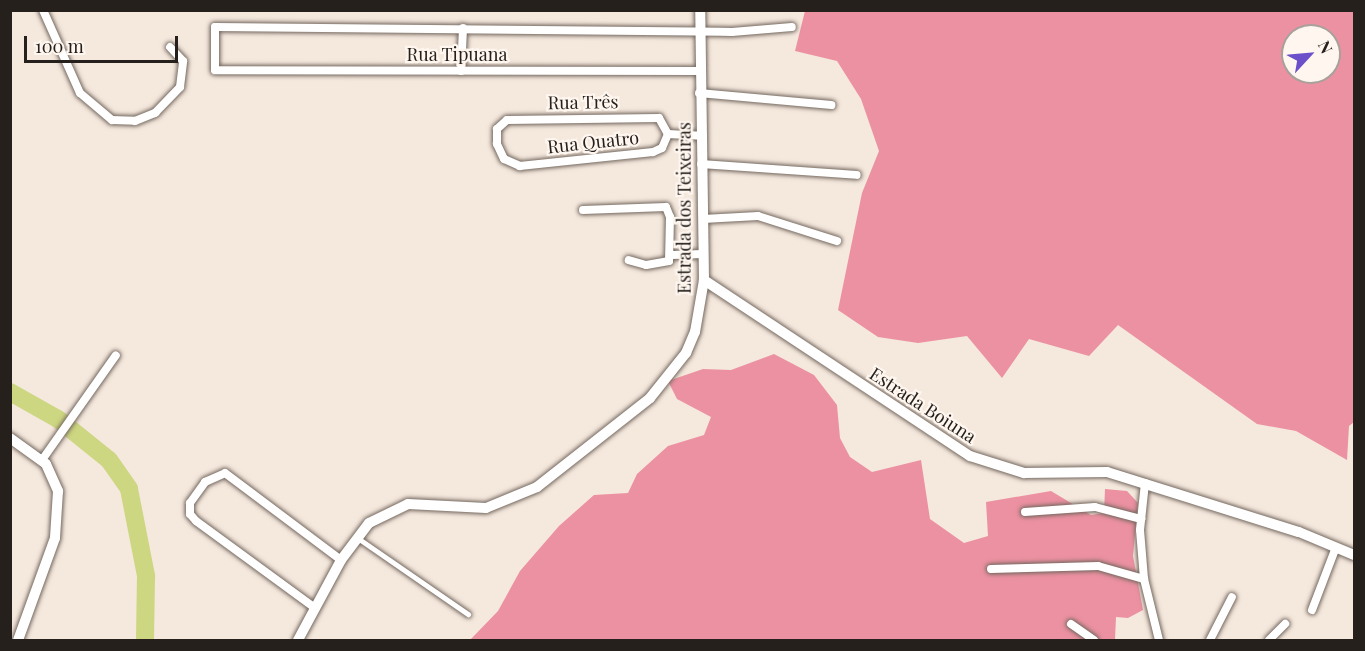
<!DOCTYPE html>
<html>
<head>
<meta charset="utf-8">
<style>
	body { margin:0 }
	#map { position:relative; width:1365px; height:651px; overflow:hidden; background:#f5e8dd; font-family:"Playfair Display",serif }
	div>[style] { position:absolute }
	.forest>* { inset:0; background:#ec91a1 }
	.river>* { height:18px; margin:-9px; padding:0 9px; transform-origin:9px; border-radius:9px; background:#cdd680 }
	.roads { filter:drop-shadow(0 0 2px #74685f) drop-shadow(0 0 2px #74685f) }
	.service>* { height:4.5px; margin:-2.25px; padding:0 2.25px; transform-origin:2.25px; border-radius:2.25px; background:#fff }
	.minor>* { height:8px; margin:-4px; padding:0 4px; transform-origin:4px; border-radius:4px; background:#fff }
	.tertiary>* { height:10px; margin:-5px; padding:0 5px; transform-origin:5px; border-radius:5px; background:#fff }
	span { translate:-50% -50%; white-space:nowrap; text-align:center; line-height:1.15; -webkit-text-stroke:4.5px #fef6ef; paint-order:stroke }
	.street-label { font-size:18px; color:#25201c }
	.frame { position:absolute; inset:0; border:12px solid #25201c; pointer-events:none }
	.north { position:absolute; left:1281px; top:24px; width:60px; height:60px; box-sizing:border-box; background:#fef6ef; border:2px solid #a7a09b; border-radius:50%; rotate:64deg; font-size:16px; font-weight:700; line-height:24px; text-align:center; color:#25201c }
	.north::after { content:''; display:block; margin:auto; width:21px; height:27px; background:#6c50c9; clip-path:polygon(50% 0,100% 100%,50% 72%,0 100%) }
	.scale { position:absolute; left:24px; top:36px; width:154px; height:27px; box-sizing:border-box; border:3px solid #25201c; border-top:0; padding-left:8px; font-size:18px; line-height:21px; white-space:nowrap; color:#25201c; -webkit-text-stroke:4px #fef6ef; paint-order:stroke }
</style>
</head>
<body>
<div id="map">
	<div class="forest">
		<div style="clip-path:polygon(evenodd,805px 11px,1354px 11px,1354px 422px,1349px 426px,1347px 460px,1296px 431px,1257px 424px,1118px 325px,1089px 356px,1029px 339px,1002px 378px,967px 336px,918px 343px,878px 337px,838px 310px,862px 193px,879px 151px,861px 99px,837px 61px,795px 51px,805px 11px,1293px 36px,1329px 36px,1329px 72px,1293px 72px,1293px 36px)"></div>
		<div style="clip-path:polygon(774px 354px,814px 375px,837px 405px,840px 438px,850px 457px,872px 472px,921px 460px,930px 519px,964px 543px,988px 536px,986px 502px,1051px 491px,1091px 515px,1104px 513px,1105px 489px,1127px 491px,1138px 503px,1133px 556px,1143px 610px,1128px 618px,1116px 617px,1115px 640px,470px 640px,498px 611px,520px 571px,559px 526px,594px 495px,628px 493px,637px 474px,668px 446px,704px 435px,711px 417px,677px 399px,668px 381px,703px 369px,731px 370px)"></div>
	</div>
	<div class="river">
		<div style="left:10px;top:392px;width:55px;rotate:29.4deg"></div>
		<div style="left:58px;top:419px;width:65px;rotate:38.8deg"></div>
		<div style="left:109px;top:460px;width:35px;rotate:55deg"></div>
		<div style="left:129px;top:489px;width:89px;rotate:78.9deg"></div>
		<div style="left:146px;top:576px;width:64px;rotate:90.9deg"></div>
	</div>
	<div class="roads">
		<div class="service">
			<div style="left:358px;top:538px;width:134px;rotate:34.6deg"></div>
		</div>
		<div class="minor">
			<div style="left:43px;top:10px;width:91px;rotate:66deg"></div>
			<div style="left:80px;top:93px;width:42px;rotate:40.2deg"></div>
			<div style="left:112px;top:120px;width:23px;rotate:2deg"></div>
			<div style="left:135px;top:121px;width:22px;rotate:-22deg"></div>
			<div style="left:155px;top:113px;width:36px;rotate:-46deg"></div>
			<div style="left:180px;top:87px;width:26px;rotate:-83deg"></div>
			<div style="left:183px;top:61px;width:19px;rotate:-133deg"></div>
			<div style="left:461px;top:71px;width:43px;rotate:-87.3deg"></div>
			<div style="left:698px;top:71px;width:483px;rotate:-179.9deg"></div>
			<div style="left:215px;top:70px;width:43px;rotate:-90deg"></div>
			<div style="left:215px;top:27px;width:517px;rotate:0.55deg"></div>
			<div style="left:732px;top:32px;width:60px;rotate:-4.8deg"></div>
			<div style="left:699px;top:93px;width:133px;rotate:5.2deg"></div>
			<div style="left:659px;top:118px;width:18px;rotate:61deg"></div>
			<div style="left:668px;top:134px;width:15px;rotate:113deg"></div>
			<div style="left:662px;top:148px;width:10px;rotate:156deg"></div>
			<div style="left:653px;top:152px;width:134px;rotate:174deg"></div>
			<div style="left:520px;top:166px;width:17px;rotate:-156deg"></div>
			<div style="left:504px;top:159px;width:17px;rotate:-115deg"></div>
			<div style="left:497px;top:144px;width:15px;rotate:-90deg"></div>
			<div style="left:497px;top:129px;width:13px;rotate:-42deg"></div>
			<div style="left:507px;top:120px;width:152px;rotate:-0.8deg"></div>
			<div style="left:668px;top:134px;width:33px;rotate:3deg"></div>
			<div style="left:701px;top:164px;width:156px;rotate:4deg"></div>
			<div style="left:583px;top:210px;width:83px;rotate:-2.1deg"></div>
			<div style="left:666px;top:207px;width:11px;rotate:68deg"></div>
			<div style="left:670px;top:217px;width:44px;rotate:91.3deg"></div>
			<div style="left:669px;top:261px;width:23px;rotate:170deg"></div>
			<div style="left:646px;top:265px;width:18px;rotate:-164deg"></div>
			<div style="left:703px;top:219px;width:55px;rotate:-3.1deg"></div>
			<div style="left:758px;top:216px;width:83px;rotate:17.6deg"></div>
			<div style="left:672px;top:255px;width:31px;rotate:-2deg"></div>
			<div style="left:42px;top:460px;width:128px;rotate:-54.8deg"></div>
			<div style="left:1145px;top:483px;width:47px;rotate:96.1deg"></div>
			<div style="left:1140px;top:530px;width:49px;rotate:85.3deg"></div>
			<div style="left:1144px;top:579px;width:63px;rotate:76.2deg"></div>
			<div style="left:1025px;top:512px;width:70px;rotate:-4.1deg"></div>
			<div style="left:1095px;top:507px;width:48px;rotate:14.6deg"></div>
			<div style="left:991px;top:569px;width:107px;rotate:-1.6deg"></div>
			<div style="left:1098px;top:566px;width:48px;rotate:15.8deg"></div>
			<div style="left:315px;top:608px;width:147px;rotate:-143.8deg"></div>
			<div style="left:196px;top:521px;width:9px;rotate:-131deg"></div>
			<div style="left:190px;top:514px;width:11px;rotate:-90deg"></div>
			<div style="left:190px;top:503px;width:26px;rotate:-54deg"></div>
			<div style="left:205px;top:482px;width:22px;rotate:-24deg"></div>
			<div style="left:225px;top:473px;width:145px;rotate:36.9deg"></div>
			<div style="left:1312px;top:610px;width:67px;rotate:-69.1deg"></div>
			<div style="left:1071px;top:624px;width:28px;rotate:35deg"></div>
			<div style="left:1210px;top:640px;width:48px;rotate:-62.9deg"></div>
			<div style="left:1269px;top:640px;width:23px;rotate:-45deg"></div>
		</div>
		<div class="tertiary">
			<div style="left:704px;top:280px;width:319px;rotate:33.5deg"></div>
			<div style="left:970px;top:456px;width:57px;rotate:17.5deg"></div>
			<div style="left:1024px;top:473px;width:83px;rotate:-0.7deg"></div>
			<div style="left:1107px;top:472px;width:201px;rotate:17.4deg"></div>
			<div style="left:1299px;top:532px;width:60px;rotate:22.7deg"></div>
			<div style="left:10px;top:438px;width:44px;rotate:35.8deg"></div>
			<div style="left:46px;top:464px;width:30px;rotate:66deg"></div>
			<div style="left:58px;top:491px;width:47px;rotate:93.7deg"></div>
			<div style="left:55px;top:538px;width:109px;rotate:109.9deg"></div>
			<div style="left:298px;top:640px;width:91px;rotate:-61.7deg"></div>
			<div style="left:341px;top:560px;width:46px;rotate:-52.9deg"></div>
			<div style="left:369px;top:523px;width:43px;rotate:-26deg"></div>
			<div style="left:408px;top:504px;width:78px;rotate:2.9deg"></div>
			<div style="left:486px;top:508px;width:55px;rotate:-22.4deg"></div>
			<div style="left:537px;top:487px;width:144px;rotate:-38.2deg"></div>
			<div style="left:650px;top:398px;width:58px;rotate:-51.3deg"></div>
			<div style="left:686px;top:353px;width:23px;rotate:-67deg"></div>
			<div style="left:695px;top:332px;width:53px;rotate:-80.2deg"></div>
			<div style="left:704px;top:280px;width:270px;rotate:-90.8deg"></div>
		</div>
	</div>
	<div class="street-label">
		<span style="left:457px;top:54px">Rua Tipuana</span>
		<span style="left:583px;top:102px;rotate:-1deg">Rua Três</span>
		<span style="left:593px;top:142px;rotate:-6deg">Rua Quatro</span>
		<span style="left:684px;top:208px;rotate:-90deg">Estrada dos Teixeiras</span>
		<span style="left:923px;top:405px;rotate:33deg">Estrada Boiuna</span>
	</div>
	<div class="frame"></div>
	<div class="north">N</div>
	<div class="scale">100 m</div>
</div>
</body>
</html>
